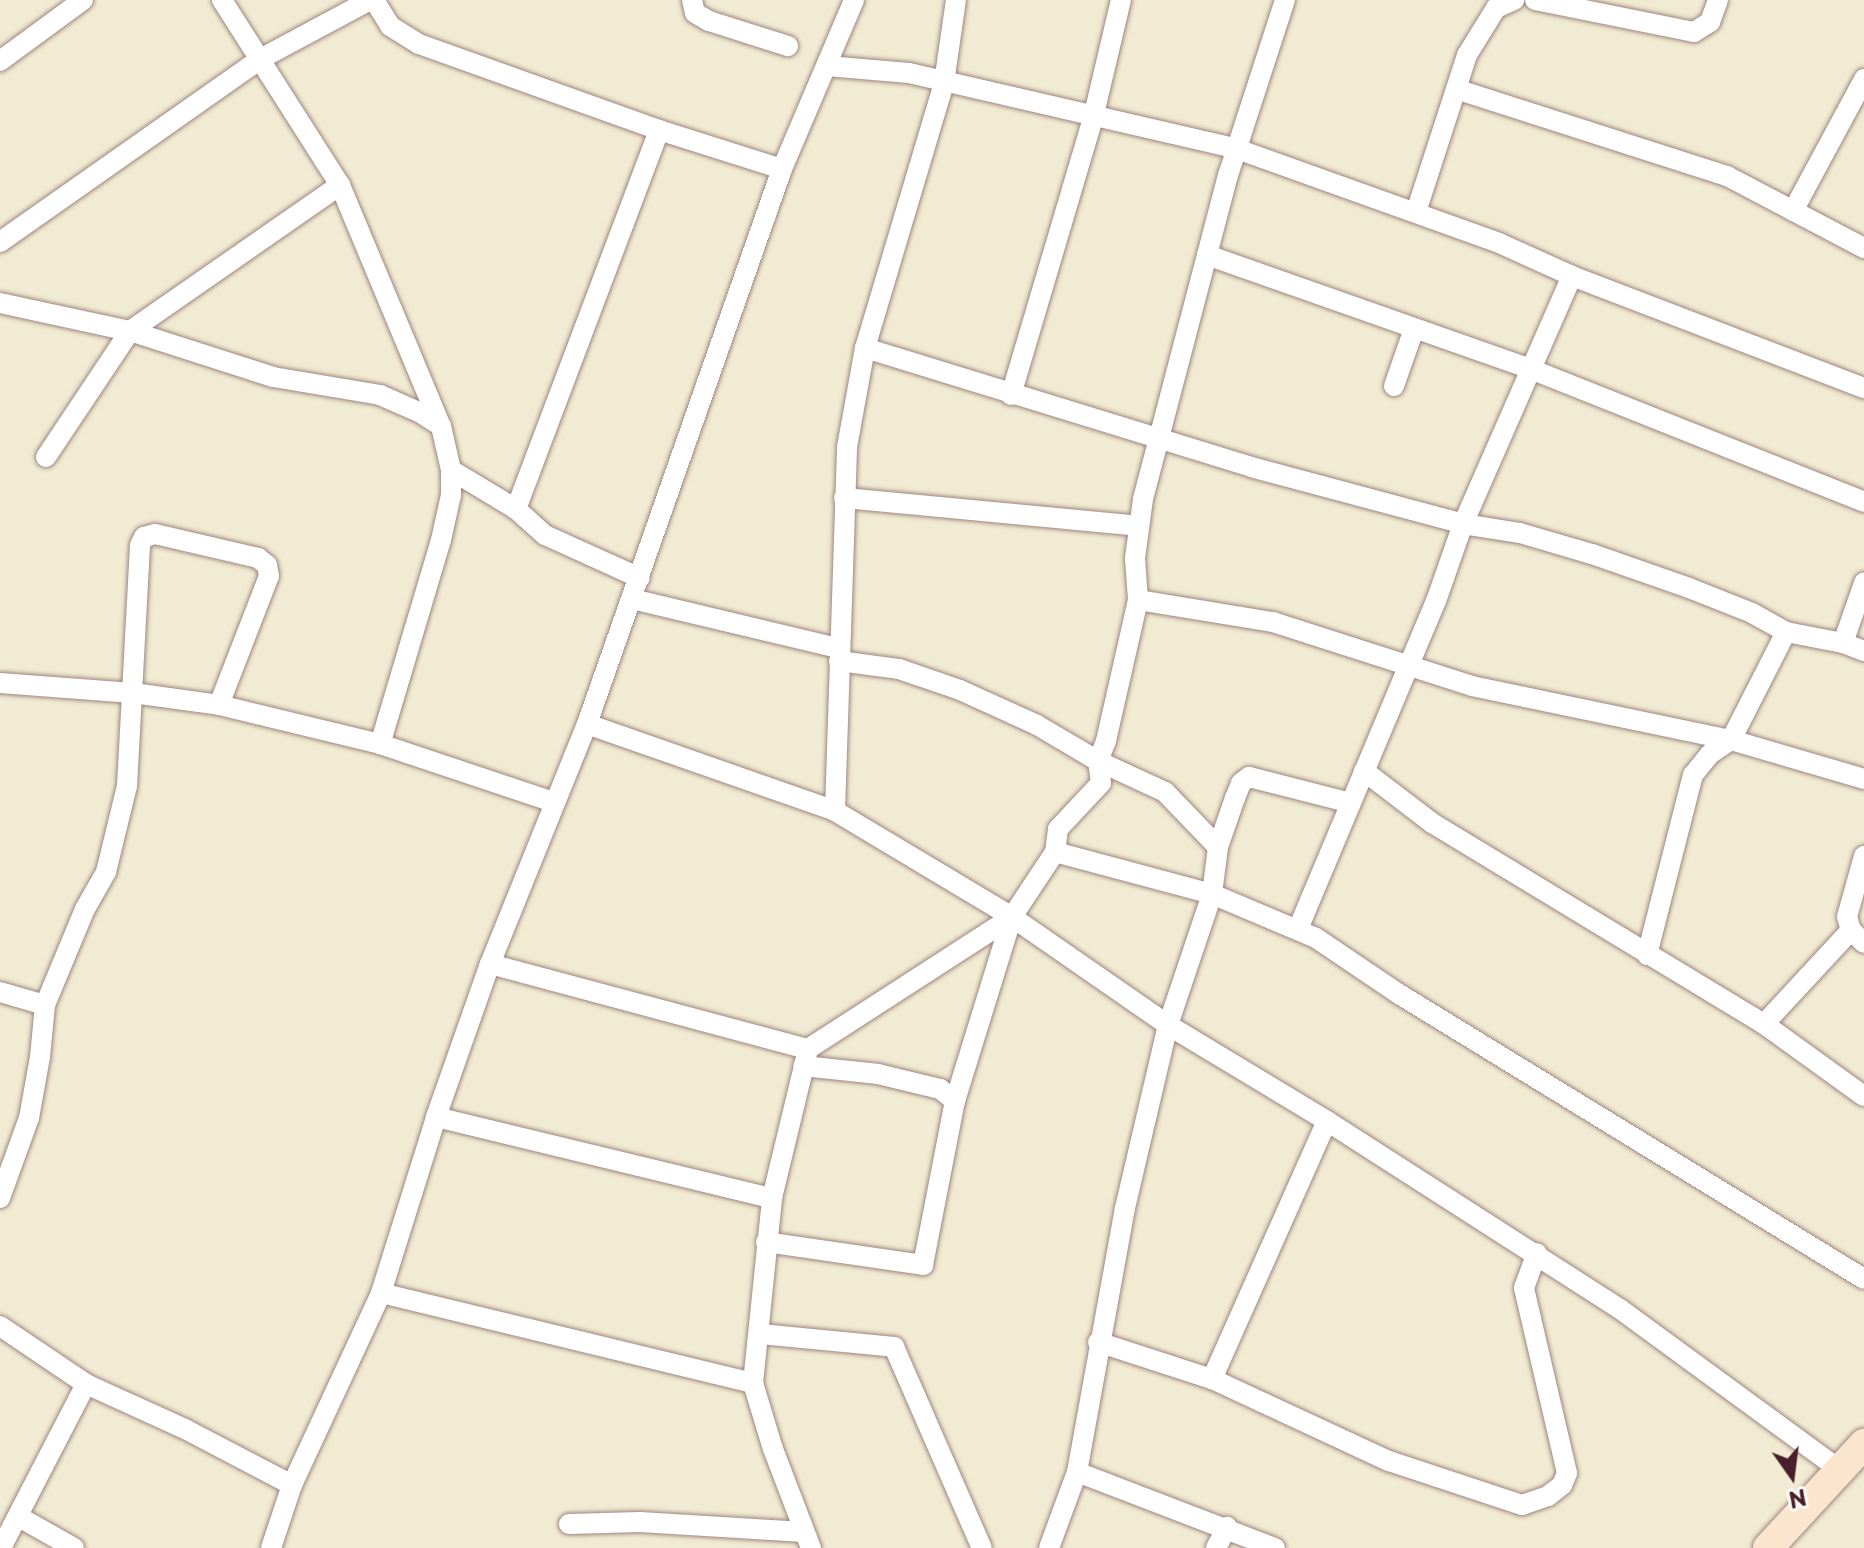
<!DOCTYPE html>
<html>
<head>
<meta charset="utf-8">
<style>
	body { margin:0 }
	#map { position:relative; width:1864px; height:1548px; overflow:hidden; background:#f1ebd3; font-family:"Playpen Sans",sans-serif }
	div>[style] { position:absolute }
	.roads { filter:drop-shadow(0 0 2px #9e857f) drop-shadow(0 0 2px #9e857f) }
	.minor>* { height:20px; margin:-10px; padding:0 10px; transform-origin:10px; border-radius:10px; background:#fff }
	.secondary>* { height:30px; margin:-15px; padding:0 15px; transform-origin:15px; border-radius:15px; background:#fce5cf }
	span { translate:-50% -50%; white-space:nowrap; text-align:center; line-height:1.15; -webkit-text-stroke:6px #fdfcf7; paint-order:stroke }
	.north { position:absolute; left:1752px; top:1436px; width:80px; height:80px; -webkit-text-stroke:6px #fdfcf7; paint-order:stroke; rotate:166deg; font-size:22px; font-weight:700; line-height:32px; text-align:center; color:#4a1f2b }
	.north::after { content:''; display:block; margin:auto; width:28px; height:36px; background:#4a1f2b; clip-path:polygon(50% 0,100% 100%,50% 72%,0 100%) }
</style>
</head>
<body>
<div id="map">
	<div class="roads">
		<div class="minor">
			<div style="left:222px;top:0;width:219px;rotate:57.5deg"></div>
			<div style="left:340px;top:185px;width:261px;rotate:67.3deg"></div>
			<div style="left:441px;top:426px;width:45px;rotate:77.2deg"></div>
			<div style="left:451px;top:470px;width:25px;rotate:90deg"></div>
			<div style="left:451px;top:495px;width:46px;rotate:102.5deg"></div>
			<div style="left:441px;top:540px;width:213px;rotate:106.6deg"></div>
			<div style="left:374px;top:0;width:31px;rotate:58deg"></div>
			<div style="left:390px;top:26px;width:34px;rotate:32deg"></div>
			<div style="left:419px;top:44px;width:255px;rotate:19.7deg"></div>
			<div style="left:659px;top:130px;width:129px;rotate:17.6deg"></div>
			<div style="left:692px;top:0;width:13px;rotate:77deg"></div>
			<div style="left:695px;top:13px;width:16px;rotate:30deg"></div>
			<div style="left:709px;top:21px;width:83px;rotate:17.6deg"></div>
			<div style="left:1285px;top:0;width:184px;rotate:108deg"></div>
			<div style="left:1228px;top:175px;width:335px;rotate:104.7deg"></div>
			<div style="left:1143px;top:499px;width:60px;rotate:97.7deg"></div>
			<div style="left:1135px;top:558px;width:42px;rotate:85.9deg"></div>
			<div style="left:1138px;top:600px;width:145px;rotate:102.8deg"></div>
			<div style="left:1106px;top:741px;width:22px;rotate:112deg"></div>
			<div style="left:1098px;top:761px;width:22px;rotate:82deg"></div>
			<div style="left:1101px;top:783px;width:63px;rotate:133.1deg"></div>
			<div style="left:1058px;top:829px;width:23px;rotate:97deg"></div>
			<div style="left:1055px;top:852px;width:78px;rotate:123.5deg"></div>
			<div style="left:1012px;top:917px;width:190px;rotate:34.7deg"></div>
			<div style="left:1168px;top:1025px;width:186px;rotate:31.1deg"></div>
			<div style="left:1327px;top:1121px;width:348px;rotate:32.7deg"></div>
			<div style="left:1620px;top:1309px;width:273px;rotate:36.2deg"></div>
			<div style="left:1535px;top:0;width:162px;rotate:11.4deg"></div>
			<div style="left:1694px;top:32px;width:19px;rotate:-32deg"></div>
			<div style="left:1710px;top:22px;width:23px;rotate:-70deg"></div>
			<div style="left:0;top:61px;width:103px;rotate:-36.3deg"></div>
			<div style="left:827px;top:66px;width:82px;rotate:4.9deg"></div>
			<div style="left:909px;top:73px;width:337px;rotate:13deg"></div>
			<div style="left:1237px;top:149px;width:278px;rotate:19.7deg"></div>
			<div style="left:1499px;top:243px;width:80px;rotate:24.3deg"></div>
			<div style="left:1572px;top:276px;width:313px;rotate:21deg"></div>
			<div style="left:1456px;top:89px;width:285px;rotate:17.8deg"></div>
			<div style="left:1727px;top:176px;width:155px;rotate:27.7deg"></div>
			<div style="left:1793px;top:211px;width:150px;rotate:-61.7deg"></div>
			<div style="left:1416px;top:212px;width:165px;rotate:-72deg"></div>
			<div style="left:1467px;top:55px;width:55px;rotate:-58.3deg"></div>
			<div style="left:1496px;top:8px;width:20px;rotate:-24deg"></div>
			<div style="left:0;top:242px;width:320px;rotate:-35.1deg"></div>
			<div style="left:262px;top:58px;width:123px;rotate:-28.2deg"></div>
			<div style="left:1207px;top:255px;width:346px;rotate:19.4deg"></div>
			<div style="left:1533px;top:370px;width:356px;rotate:21.7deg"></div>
			<div style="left:0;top:303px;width:133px;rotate:12.2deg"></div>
			<div style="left:130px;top:331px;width:150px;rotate:17.8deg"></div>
			<div style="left:273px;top:377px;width:109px;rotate:9.5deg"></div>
			<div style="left:380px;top:395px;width:45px;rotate:23.7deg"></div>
			<div style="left:421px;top:413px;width:24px;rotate:33deg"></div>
			<div style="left:865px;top:348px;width:404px;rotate:17.1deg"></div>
			<div style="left:1251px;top:467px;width:220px;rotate:15deg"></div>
			<div style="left:1463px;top:524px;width:58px;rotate:9deg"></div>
			<div style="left:1520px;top:533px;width:75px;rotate:16.3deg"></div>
			<div style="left:1592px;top:554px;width:103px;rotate:19.3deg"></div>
			<div style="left:1689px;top:588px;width:68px;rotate:21.6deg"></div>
			<div style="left:1752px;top:613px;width:39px;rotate:29deg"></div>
			<div style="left:1786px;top:632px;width:58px;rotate:10.9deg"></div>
			<div style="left:1843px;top:643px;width:22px;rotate:21deg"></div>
			<div style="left:1394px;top:386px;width:60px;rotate:-70.7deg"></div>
			<div style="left:1011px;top:395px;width:293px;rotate:-73.5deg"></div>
			<div style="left:1094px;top:114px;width:117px;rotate:-76.7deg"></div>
			<div style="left:46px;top:457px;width:151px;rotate:-56.3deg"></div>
			<div style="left:130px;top:331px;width:256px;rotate:-34.8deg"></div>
			<div style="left:451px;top:470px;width:76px;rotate:31deg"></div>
			<div style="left:516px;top:509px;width:39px;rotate:42deg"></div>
			<div style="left:545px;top:535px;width:104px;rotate:24.4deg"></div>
			<div style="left:844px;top:498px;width:296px;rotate:5.4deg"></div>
			<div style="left:516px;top:509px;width:405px;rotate:-69.3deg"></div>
			<div style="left:632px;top:599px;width:212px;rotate:13.4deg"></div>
			<div style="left:1138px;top:600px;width:137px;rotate:9.3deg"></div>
			<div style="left:1273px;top:622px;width:209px;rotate:17.8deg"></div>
			<div style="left:1472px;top:686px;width:265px;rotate:11.8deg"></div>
			<div style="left:1731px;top:740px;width:139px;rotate:16.3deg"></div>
			<div style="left:1843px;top:643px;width:64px;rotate:-70.7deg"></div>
			<div style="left:839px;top:661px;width:61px;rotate:7.6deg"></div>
			<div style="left:899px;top:669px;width:65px;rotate:19deg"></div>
			<div style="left:960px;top:690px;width:85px;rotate:24.4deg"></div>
			<div style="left:1037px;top:725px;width:71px;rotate:30.5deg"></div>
			<div style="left:1098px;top:761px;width:74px;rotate:24.8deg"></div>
			<div style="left:1165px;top:792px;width:76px;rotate:46.1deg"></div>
			<div style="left:0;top:683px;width:133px;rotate:4.3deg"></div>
			<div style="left:133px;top:693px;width:87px;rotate:7.9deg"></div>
			<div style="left:219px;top:705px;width:166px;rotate:13.6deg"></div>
			<div style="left:380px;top:744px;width:182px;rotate:18.5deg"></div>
			<div style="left:587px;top:724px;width:263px;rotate:19.3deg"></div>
			<div style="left:835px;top:811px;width:206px;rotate:30.9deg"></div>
			<div style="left:1364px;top:771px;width:86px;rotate:37.4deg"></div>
			<div style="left:1432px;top:823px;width:388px;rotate:31.2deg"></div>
			<div style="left:1764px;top:1024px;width:123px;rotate:35.8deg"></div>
			<div style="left:835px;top:811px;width:364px;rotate:-88.1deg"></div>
			<div style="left:847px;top:447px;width:101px;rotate:-79.7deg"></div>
			<div style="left:865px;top:348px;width:277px;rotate:-73.4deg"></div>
			<div style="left:944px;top:83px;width:84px;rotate:-81.8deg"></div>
			<div style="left:1055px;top:852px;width:163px;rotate:15deg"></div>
			<div style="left:1212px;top:894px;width:113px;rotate:22.9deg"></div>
			<div style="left:1316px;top:938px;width:100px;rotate:34deg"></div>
			<div style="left:1399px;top:994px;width:545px;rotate:31.5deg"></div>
			<div style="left:1864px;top:856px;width:63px;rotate:105.6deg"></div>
			<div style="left:1847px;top:917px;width:14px;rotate:73deg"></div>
			<div style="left:1851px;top:930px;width:18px;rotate:45deg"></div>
			<div style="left:1298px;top:929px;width:356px;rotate:-67.2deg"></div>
			<div style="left:1436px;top:601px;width:82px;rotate:-70.7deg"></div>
			<div style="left:1463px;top:524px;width:271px;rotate:-66.3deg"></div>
			<div style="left:1647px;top:955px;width:186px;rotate:-75.7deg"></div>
			<div style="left:1693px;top:775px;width:27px;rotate:-51deg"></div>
			<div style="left:1710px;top:754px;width:25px;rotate:-34deg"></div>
			<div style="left:1731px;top:740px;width:121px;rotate:-63deg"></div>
			<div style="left:490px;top:964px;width:329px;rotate:15deg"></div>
			<div style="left:0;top:992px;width:47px;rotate:16.1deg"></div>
			<div style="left:1764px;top:1024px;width:128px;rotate:-47.2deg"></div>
			<div style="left:955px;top:1101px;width:193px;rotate:-72.8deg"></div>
			<div style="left:436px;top:1117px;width:346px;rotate:13.6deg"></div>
			<div style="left:0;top:1198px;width:85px;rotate:-70.1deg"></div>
			<div style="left:29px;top:1118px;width:62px;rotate:-79.8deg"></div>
			<div style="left:40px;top:1057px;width:52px;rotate:-84.5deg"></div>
			<div style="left:45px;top:1005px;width:104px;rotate:-67.4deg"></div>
			<div style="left:85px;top:909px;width:43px;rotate:-60.4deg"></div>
			<div style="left:106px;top:872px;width:89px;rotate:-76.3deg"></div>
			<div style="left:127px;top:786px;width:241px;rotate:-86.9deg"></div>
			<div style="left:140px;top:545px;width:9px;rotate:-63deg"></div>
			<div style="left:144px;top:537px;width:11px;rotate:-15deg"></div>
			<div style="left:155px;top:534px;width:106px;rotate:13.1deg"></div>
			<div style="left:258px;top:558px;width:11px;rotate:38deg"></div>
			<div style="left:267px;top:565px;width:11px;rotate:80deg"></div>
			<div style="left:269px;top:576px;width:138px;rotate:111.2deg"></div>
			<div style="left:766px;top:1242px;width:159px;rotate:8.3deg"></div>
			<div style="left:923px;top:1265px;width:167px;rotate:-79deg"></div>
			<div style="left:955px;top:1101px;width:19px;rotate:-141deg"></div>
			<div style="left:940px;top:1089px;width:64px;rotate:-166.4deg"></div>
			<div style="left:878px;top:1074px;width:75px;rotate:-173.9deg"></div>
			<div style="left:381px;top:1293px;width:383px;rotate:13.6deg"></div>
			<div style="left:0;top:1326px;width:104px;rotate:34deg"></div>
			<div style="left:86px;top:1384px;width:109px;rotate:24.4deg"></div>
			<div style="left:185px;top:1429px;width:121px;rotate:27.6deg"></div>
			<div style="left:760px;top:1334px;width:135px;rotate:5.5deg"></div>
			<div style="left:894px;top:1347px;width:219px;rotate:66.4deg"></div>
			<div style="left:1098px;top:1342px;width:120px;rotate:18deg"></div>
			<div style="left:1212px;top:1379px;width:195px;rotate:24.9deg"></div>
			<div style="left:1389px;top:1461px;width:140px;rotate:18.3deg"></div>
			<div style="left:1522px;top:1505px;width:28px;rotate:-19deg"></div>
			<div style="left:1548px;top:1496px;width:18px;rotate:-38deg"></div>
			<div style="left:1562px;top:1485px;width:13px;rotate:-67deg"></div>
			<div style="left:1567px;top:1473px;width:190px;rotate:-103.1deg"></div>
			<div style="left:1524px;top:1288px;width:37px;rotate:-70deg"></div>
			<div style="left:1212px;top:1379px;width:282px;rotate:-66deg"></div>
			<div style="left:1077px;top:1472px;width:212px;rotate:21deg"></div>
			<div style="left:19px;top:1517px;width:63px;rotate:29.4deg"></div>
			<div style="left:569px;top:1524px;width:71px;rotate:-1.6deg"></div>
			<div style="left:640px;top:1522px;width:164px;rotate:3.5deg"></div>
			<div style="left:1px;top:1548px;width:185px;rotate:-62.6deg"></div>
			<div style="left:271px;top:1548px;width:66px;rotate:-71.6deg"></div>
			<div style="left:292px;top:1485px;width:212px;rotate:-65.1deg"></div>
			<div style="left:381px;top:1293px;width:184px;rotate:-72.6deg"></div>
			<div style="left:436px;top:1117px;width:162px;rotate:-70.6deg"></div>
			<div style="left:490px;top:964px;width:259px;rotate:-68deg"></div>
			<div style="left:587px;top:724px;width:588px;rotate:-70.64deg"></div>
			<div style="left:782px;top:169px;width:184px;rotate:-66.9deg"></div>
			<div style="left:811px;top:1548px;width:106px;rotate:-111deg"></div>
			<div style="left:773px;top:1449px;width:69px;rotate:-106.9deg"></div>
			<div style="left:753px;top:1383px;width:186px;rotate:-84.1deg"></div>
			<div style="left:772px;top:1198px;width:153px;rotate:-76.4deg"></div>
			<div style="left:808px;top:1049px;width:243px;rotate:-32.9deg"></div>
			<div style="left:1049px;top:1548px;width:81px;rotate:-69.8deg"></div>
			<div style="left:1077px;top:1472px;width:268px;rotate:-79.7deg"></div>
			<div style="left:1125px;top:1208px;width:188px;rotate:-76.8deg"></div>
			<div style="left:1168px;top:1025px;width:138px;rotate:-71.4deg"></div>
			<div style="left:1212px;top:894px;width:47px;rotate:-82.7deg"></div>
			<div style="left:1218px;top:847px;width:52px;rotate:-70.9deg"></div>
			<div style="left:1235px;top:798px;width:16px;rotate:-68deg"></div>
			<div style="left:1241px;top:783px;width:10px;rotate:-37deg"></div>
			<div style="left:1249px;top:777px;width:105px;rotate:14.3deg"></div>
			<div style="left:1216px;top:1548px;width:24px;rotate:-62deg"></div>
		</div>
		<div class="secondary">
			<div style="left:1768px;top:1548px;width:142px;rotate:-47.3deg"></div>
		</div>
	</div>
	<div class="north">N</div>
</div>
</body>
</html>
